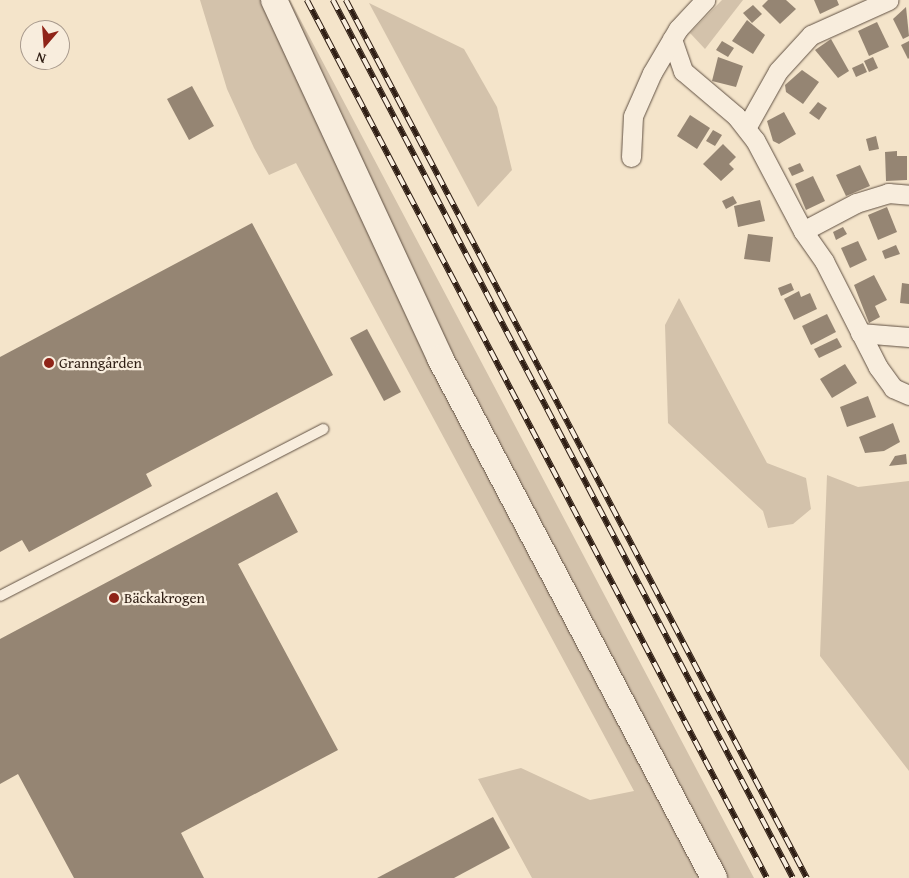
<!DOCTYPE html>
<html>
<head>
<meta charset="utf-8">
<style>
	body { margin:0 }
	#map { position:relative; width:909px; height:878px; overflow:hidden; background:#f4e4ca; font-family:"Gentium Book Plus",serif }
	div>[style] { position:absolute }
	.green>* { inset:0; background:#d3c2ab }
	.building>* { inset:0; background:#958573 }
	.roads { filter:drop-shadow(0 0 1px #605042) drop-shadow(0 0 1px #605042) }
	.lane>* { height:10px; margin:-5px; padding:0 5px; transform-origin:5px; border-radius:5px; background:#f8eddd }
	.street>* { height:19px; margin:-9.5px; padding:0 9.5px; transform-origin:9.5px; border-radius:9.5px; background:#f8eddd }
	.secondary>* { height:26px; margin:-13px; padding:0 13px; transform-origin:13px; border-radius:13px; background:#f8eddd }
	.rail>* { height:5.5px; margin-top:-2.75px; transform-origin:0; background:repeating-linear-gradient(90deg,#f8eddd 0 11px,#2f1e14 0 22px); box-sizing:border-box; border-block:1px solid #2f1e14 }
	.dots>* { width:14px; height:14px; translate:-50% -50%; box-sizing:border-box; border:2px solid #f8eddd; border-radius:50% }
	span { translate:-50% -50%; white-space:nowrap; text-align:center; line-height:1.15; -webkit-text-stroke:4.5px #f8eddd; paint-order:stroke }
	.poi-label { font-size:15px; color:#2f1e14 }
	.left { translate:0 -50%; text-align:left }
	.north { position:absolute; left:20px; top:20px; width:50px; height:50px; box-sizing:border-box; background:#f8eddd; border:1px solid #a89a8d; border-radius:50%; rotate:198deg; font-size:14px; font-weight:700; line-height:20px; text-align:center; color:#2f1e14 }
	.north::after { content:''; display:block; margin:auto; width:18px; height:22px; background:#8f2418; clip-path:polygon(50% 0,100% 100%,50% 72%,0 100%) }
</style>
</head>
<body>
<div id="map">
	<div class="green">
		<div style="clip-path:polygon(200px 0,290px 0,754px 878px,532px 878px,478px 779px,521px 768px,590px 800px,634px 791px,296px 163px,269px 175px,254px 148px,227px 89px)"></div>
		<div style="clip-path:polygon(722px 0,743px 0,705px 49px,690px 33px)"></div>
		<div style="clip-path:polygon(369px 3px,464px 49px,497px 107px,512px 170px,478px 207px)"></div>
		<div style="clip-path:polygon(679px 298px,767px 463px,806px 478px,811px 509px,793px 524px,768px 528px,763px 511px,668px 423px,665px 325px)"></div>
		<div style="clip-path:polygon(827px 475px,858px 487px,909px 481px,909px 771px,820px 656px)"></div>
	</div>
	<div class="building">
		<div style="clip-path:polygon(768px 0,786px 0,796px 9px,780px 24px,762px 6px)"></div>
		<div style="clip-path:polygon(814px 0,837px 0,839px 5px,820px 14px)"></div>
		<div style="clip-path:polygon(753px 5px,762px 14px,752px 23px,743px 13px)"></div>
		<div style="clip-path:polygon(906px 7px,909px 36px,903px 39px,893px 19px)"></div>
		<div style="clip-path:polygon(747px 20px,765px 35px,753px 54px,732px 41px)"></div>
		<div style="clip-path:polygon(877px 22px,889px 47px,869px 56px,858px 31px)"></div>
		<div style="clip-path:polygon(831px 39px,849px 71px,838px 78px,815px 50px)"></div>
		<div style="clip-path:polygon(722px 41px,734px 48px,728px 57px,716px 50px)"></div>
		<div style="clip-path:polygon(909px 41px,909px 58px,908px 59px,901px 45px)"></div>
		<div style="clip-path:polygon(718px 57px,743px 66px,736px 87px,712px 81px)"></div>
		<div style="clip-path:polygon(873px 57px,878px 68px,869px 72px,864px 61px)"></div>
		<div style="clip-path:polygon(863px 63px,867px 72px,856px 77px,852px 68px)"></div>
		<div style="clip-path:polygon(802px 70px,819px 82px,803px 104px,786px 92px,785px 85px)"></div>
		<div style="clip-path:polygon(192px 86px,214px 126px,189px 140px,167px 99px)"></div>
		<div style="clip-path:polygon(818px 102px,827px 108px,819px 120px,809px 113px)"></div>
		<div style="clip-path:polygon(784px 112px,796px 134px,779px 144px,773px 141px,767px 121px)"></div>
		<div style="clip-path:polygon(690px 115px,710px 128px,697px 149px,677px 136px)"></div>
		<div style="clip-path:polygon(713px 130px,722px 135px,715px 146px,706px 141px)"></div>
		<div style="clip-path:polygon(876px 136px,879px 149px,869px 151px,866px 139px)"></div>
		<div style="clip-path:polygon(723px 144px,736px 157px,729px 164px,734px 169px,721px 181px,703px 164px)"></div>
		<div style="clip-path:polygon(897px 151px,897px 156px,907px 156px,907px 180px,886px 181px,885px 152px)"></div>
		<div style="clip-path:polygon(800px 163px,804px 171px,792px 176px,788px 168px)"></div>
		<div style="clip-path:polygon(860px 165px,870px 186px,846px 196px,836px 175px)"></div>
		<div style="clip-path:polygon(813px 176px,825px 201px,806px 210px,795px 184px)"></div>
		<div style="clip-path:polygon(733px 196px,737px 203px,726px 209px,722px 201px)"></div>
		<div style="clip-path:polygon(760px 200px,765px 221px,738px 227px,734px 206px)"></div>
		<div style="clip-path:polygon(887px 207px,897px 232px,878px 240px,868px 215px)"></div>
		<div style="clip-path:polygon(252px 223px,333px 375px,146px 474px,152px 486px,29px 552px,22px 540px,0 552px,0 357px)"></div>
		<div style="clip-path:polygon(843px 227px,847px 234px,836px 240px,833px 232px)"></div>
		<div style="clip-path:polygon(748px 234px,773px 237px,770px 262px,744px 259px)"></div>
		<div style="clip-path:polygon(858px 241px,867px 260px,850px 268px,841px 248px)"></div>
		<div style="clip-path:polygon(896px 245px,900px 254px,885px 259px,882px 251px)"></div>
		<div style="clip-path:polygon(874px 275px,887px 300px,875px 306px,880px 317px,869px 323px,854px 285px)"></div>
		<div style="clip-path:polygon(791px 283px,794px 290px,781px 296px,778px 288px)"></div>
		<div style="clip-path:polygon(902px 283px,909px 284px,909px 304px,900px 303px)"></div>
		<div style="clip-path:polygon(799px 291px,801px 297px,810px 293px,817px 309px,794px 320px,784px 299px)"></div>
		<div style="clip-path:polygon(827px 314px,836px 332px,811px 345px,802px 326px)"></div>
		<div style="clip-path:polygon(367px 329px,401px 392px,384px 401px,350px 338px)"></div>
		<div style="clip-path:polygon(837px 338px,842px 347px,819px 358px,814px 349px)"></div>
		<div style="clip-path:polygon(845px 364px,857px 383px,832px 398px,820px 379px)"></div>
		<div style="clip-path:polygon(868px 396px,876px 417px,847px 427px,840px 407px)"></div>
		<div style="clip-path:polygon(893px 423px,900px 442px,884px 451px,865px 453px,859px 437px)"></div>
		<div style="clip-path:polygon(906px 454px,907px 464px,889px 466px,895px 456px)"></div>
		<div style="clip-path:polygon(277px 492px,298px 532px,238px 564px,338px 750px,181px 833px,204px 878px,74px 878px,18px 774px,0 784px,0 639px)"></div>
		<div style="clip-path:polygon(493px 817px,510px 848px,454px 878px,377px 878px)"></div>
	</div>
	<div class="roads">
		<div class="lane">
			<div style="left:0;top:596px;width:364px;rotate:-27.3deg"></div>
		</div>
		<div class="street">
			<div style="left:672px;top:39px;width:34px;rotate:71deg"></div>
			<div style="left:683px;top:71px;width:70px;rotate:40.3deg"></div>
			<div style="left:736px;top:116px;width:31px;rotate:52deg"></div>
			<div style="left:755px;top:140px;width:103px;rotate:62.2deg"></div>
			<div style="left:803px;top:231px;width:37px;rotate:55deg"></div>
			<div style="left:824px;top:261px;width:119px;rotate:63deg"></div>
			<div style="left:878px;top:367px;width:26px;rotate:54deg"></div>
			<div style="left:893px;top:388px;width:17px;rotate:24deg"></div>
			<div style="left:746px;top:128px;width:65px;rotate:-60.7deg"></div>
			<div style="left:778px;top:71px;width:49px;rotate:-47.5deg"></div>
			<div style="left:811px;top:35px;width:85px;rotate:-24.2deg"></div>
			<div style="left:631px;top:157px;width:41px;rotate:-87.2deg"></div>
			<div style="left:633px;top:116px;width:47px;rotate:-66.2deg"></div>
			<div style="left:652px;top:73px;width:51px;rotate:-59.4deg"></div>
			<div style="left:678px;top:29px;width:40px;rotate:-47deg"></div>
			<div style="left:803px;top:231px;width:60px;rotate:-27.8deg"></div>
			<div style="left:856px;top:203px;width:34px;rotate:-17deg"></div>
			<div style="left:888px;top:193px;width:21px;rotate:5deg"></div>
			<div style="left:860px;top:333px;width:49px;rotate:4.7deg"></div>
		</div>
		<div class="secondary">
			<div style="left:274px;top:0;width:395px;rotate:65.1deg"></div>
			<div style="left:440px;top:358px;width:588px;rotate:62.21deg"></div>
		</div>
	</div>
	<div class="rail">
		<div style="left:307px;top:0;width:991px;rotate:62.35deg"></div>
		<div style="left:333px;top:0;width:991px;rotate:62.35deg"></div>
		<div style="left:346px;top:0;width:992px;rotate:62.3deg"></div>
	</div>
	<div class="dots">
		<div style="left:49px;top:363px;background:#8f2418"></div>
		<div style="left:114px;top:598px;background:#8f2418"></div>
	</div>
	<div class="poi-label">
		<span class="left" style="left:59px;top:363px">Granngården</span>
		<span class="left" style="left:124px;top:598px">Bäckakrogen</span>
	</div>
	<div class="north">N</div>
</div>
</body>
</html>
